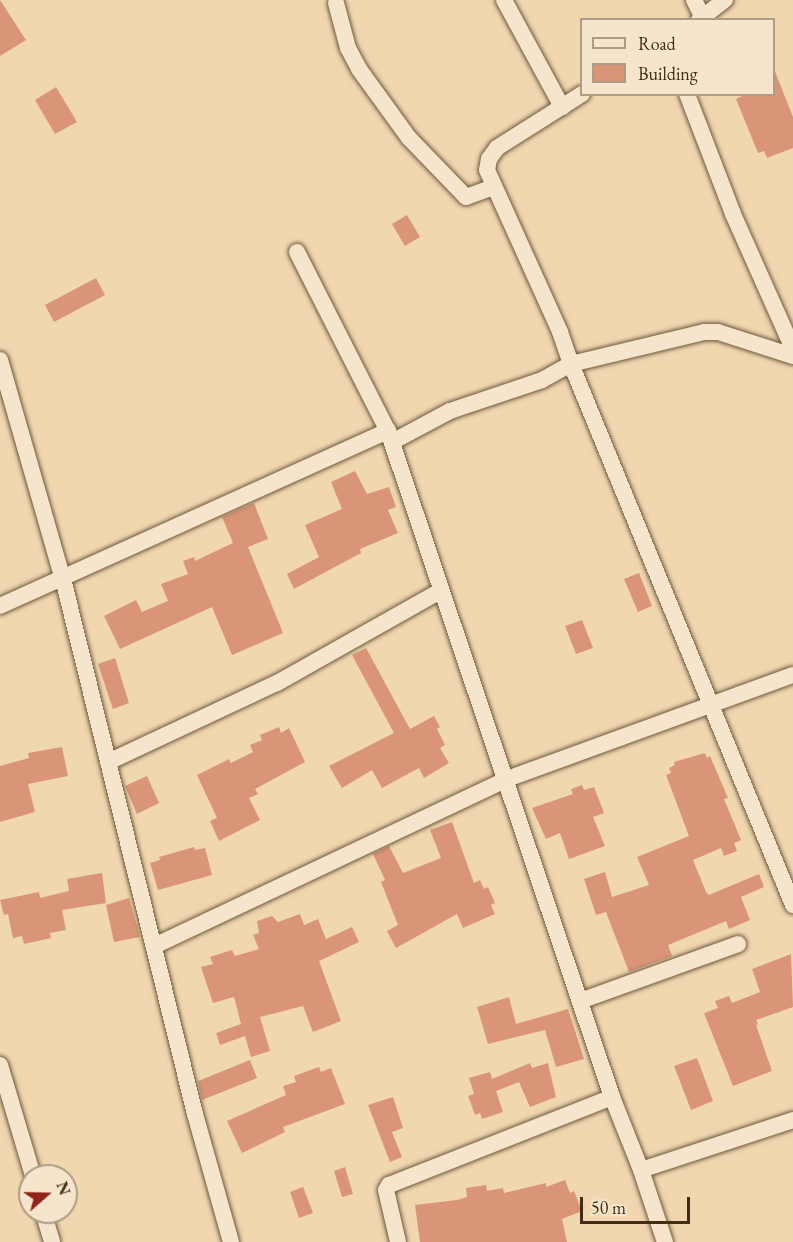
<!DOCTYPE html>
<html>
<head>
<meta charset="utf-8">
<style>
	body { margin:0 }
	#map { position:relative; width:793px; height:1242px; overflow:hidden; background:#f1d7b0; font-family:"EB Garamond",serif }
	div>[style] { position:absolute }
	.building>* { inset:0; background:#da9578 }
	.roads { filter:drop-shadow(0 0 2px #6e583c) drop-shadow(0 0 2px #6e583c) }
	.minor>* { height:16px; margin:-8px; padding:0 8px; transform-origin:8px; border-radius:8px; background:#f6e5cc }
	span { translate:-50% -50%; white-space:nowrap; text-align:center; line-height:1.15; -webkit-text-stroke:4.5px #f6e5cc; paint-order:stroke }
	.legend { position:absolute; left:580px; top:18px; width:195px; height:78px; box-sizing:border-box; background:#f6e5cc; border:2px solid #ae9b83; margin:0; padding:8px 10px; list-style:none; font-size:18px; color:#432d15 }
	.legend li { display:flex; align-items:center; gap:12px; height:30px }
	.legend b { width:30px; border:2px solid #ae9b83 }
	.north { position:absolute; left:18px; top:1164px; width:60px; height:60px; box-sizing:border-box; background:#f6e5cc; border:2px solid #ae9b83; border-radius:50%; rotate:70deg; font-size:16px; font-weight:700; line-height:24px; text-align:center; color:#432d15 }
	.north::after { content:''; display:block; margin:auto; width:21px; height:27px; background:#8f2418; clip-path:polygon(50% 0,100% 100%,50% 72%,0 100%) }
	.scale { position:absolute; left:580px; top:1197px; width:110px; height:27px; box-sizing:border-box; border:3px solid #432d15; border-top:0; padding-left:8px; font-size:18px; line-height:21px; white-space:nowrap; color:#432d15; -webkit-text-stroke:4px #f6e5cc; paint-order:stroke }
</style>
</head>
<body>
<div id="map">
	<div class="building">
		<div style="clip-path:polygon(0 0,26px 40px,0 56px)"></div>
		<div style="clip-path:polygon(774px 69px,793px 117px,793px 148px,767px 158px,764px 151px,758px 153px,736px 99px,746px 94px,774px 94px)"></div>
		<div style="clip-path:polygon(56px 87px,77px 122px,55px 134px,35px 100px)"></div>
		<div style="clip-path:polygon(407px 215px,420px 237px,405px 246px,392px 224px)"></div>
		<div style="clip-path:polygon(96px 278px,105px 295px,54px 322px,45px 305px)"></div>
		<div style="clip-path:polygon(355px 471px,367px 494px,389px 487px,396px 507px,388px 510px,398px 533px,360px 549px,361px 553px,294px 589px,287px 574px,319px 557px,305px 525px,342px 509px,331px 482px)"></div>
		<div style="clip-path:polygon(254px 503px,268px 539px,248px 547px,283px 633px,232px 655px,212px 607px,120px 649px,104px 616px,136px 600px,142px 612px,168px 601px,161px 584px,188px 574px,183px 561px,194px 557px,195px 561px,233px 543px,222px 517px)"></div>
		<div style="clip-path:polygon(639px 573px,652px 606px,638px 612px,624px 579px)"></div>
		<div style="clip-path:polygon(582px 620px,593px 648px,576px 654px,565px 626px)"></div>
		<div style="clip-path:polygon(366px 648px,410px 729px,434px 716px,440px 727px,437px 729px,445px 745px,440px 748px,449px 763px,424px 778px,419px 768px,382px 788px,372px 770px,342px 788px,329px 766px,394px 733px,352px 655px)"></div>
		<div style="clip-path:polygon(115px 658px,129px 703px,113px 709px,98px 664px)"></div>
		<div style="clip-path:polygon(279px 727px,281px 733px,289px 728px,305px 762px,255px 789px,258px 794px,249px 798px,260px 820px,219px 841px,210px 821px,217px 818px,197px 775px,229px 759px,231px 763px,253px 752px,250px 745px,262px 740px,260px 735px)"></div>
		<div style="clip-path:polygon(62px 747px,68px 776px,28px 784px,35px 812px,0 822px,0 766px,29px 758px,28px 753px)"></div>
		<div style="clip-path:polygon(705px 753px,707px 758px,710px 756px,728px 798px,724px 799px,741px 840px,734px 843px,737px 851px,724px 856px,721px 848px,693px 860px,706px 892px,709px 895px,759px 874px,764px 887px,741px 897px,750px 920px,729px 929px,726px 921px,668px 945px,672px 956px,629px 972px,606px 912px,596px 915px,584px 879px,605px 872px,612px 897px,649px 885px,637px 857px,689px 836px,666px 775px,671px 773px,669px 768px,675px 765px,674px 762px)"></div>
		<div style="clip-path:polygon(147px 776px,159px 803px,137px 814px,125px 786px)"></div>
		<div style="clip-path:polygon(582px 785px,584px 790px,594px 787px,604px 813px,593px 817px,605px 846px,569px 859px,560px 833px,546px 839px,532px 808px,573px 794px,571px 789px)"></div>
		<div style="clip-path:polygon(452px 822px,474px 883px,480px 880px,484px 889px,488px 887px,495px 903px,491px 905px,495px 914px,463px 928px,457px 914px,396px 948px,387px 931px,398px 925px,381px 882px,385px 880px,373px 854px,389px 846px,403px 873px,441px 858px,430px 830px)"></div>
		<div style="clip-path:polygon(194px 847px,195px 850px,205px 848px,212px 875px,158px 890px,150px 863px,160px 860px,159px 857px)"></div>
		<div style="clip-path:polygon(102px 873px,106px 903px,62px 910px,66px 930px,50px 933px,51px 938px,24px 944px,22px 936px,13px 938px,8px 914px,4px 915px,0 900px,39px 892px,40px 898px,69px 891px,67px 879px)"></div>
		<div style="clip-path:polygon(129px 898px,140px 937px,114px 942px,106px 905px)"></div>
		<div style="clip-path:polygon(300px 914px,304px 925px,318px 919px,326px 939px,352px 927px,359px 942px,319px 961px,341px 1021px,313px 1032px,303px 1006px,260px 1017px,270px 1051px,251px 1057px,245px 1036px,220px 1045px,216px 1033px,241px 1024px,234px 997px,213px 1003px,201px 967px,213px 964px,210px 957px,232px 950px,235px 956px,259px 949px,253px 935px,259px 933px,257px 921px,272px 916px,278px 922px)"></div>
		<div style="clip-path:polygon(791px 954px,793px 1007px,756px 1020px,758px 1024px,756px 1025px,772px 1071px,733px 1086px,704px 1013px,718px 1008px,715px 1001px,729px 996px,732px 1003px,760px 992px,752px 969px)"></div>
		<div style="clip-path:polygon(509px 997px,516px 1024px,568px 1009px,584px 1059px,556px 1067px,545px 1030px,488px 1044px,477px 1007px)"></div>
		<div style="clip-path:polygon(697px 1058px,713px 1101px,691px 1110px,674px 1066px)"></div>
		<div style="clip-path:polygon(250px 1060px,257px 1078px,202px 1100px,198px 1081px)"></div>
		<div style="clip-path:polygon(530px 1063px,532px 1068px,548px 1063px,556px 1097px,530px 1107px,519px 1082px,496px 1091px,503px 1112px,482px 1119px,480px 1113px,475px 1115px,468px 1096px,474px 1094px,469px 1078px,490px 1072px,492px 1079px)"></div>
		<div style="clip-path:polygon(319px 1067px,321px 1072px,331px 1068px,345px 1104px,283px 1127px,285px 1132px,242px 1153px,227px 1121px,286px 1095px,283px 1086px,296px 1082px,294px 1076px)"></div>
		<div style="clip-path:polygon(393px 1097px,403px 1128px,392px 1132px,402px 1157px,390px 1162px,368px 1105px)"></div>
		<div style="clip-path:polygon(345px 1167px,353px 1194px,342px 1197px,334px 1171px)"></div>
		<div style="clip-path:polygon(565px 1180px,570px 1193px,574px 1191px,582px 1211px,562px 1219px,567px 1242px,420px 1242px,415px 1205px,457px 1200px,467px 1197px,466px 1188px,486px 1185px,487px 1191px,503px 1188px,504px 1193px,546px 1183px,546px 1187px)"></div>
		<div style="clip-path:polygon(303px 1187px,313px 1213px,299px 1218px,290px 1192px)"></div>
	</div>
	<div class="roads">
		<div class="minor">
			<div style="left:504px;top:0;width:122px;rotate:61.5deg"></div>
			<div style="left:694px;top:0;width:18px;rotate:63deg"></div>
			<div style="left:336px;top:3px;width:47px;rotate:75.1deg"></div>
			<div style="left:348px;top:48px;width:24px;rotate:62deg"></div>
			<div style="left:359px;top:69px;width:85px;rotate:54.1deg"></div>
			<div style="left:409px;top:138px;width:82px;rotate:46deg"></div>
			<div style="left:466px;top:197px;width:30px;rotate:-20deg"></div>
			<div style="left:699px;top:20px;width:33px;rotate:-38deg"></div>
			<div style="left:582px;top:94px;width:101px;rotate:147.6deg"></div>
			<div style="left:497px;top:148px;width:14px;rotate:126deg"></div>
			<div style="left:489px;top:159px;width:11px;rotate:100deg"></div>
			<div style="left:487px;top:170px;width:178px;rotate:65.7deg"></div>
			<div style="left:560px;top:332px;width:34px;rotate:71deg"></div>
			<div style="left:571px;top:364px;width:585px;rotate:67.69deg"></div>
			<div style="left:687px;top:94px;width:129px;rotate:69deg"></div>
			<div style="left:733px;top:214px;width:148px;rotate:66deg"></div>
			<div style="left:297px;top:252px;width:201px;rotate:63.1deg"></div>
			<div style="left:0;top:360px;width:228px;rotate:74deg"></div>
			<div style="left:63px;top:579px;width:551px;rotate:76.14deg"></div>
			<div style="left:195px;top:1114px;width:133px;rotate:74.3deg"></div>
			<div style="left:392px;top:442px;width:66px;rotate:-28.1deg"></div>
			<div style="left:450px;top:411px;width:97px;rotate:-18.6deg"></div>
			<div style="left:542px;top:380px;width:33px;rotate:-29deg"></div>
			<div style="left:571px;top:364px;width:137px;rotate:-13.5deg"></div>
			<div style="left:704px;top:332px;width:14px"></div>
			<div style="left:718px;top:332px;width:79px;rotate:17.7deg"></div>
			<div style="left:0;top:606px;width:426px;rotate:-24.3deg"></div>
			<div style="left:388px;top:431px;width:703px;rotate:71.41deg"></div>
			<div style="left:612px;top:1097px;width:79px;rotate:68.3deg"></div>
			<div style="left:641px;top:1170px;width:76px;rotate:71.6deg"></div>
			<div style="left:108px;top:762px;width:187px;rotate:-25.1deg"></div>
			<div style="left:277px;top:683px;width:187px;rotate:-29.4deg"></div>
			<div style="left:154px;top:946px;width:391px;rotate:-25.3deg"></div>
			<div style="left:507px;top:779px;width:304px;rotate:-20deg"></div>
			<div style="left:580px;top:1001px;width:168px;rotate:-19.8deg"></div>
			<div style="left:0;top:1065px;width:116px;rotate:73.4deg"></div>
			<div style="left:641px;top:1170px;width:160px;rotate:-18.2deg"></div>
			<div style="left:43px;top:1212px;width:31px;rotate:73deg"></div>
			<div style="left:398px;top:1242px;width:53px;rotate:-103deg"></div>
			<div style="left:386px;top:1190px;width:6px;rotate:-59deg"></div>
			<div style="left:389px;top:1185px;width:240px;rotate:-21.5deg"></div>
		</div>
	</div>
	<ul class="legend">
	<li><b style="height:8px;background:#f6e5cc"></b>Road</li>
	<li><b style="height:16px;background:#da9578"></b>Building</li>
	</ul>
	<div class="north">N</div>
	<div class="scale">50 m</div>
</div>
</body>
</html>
